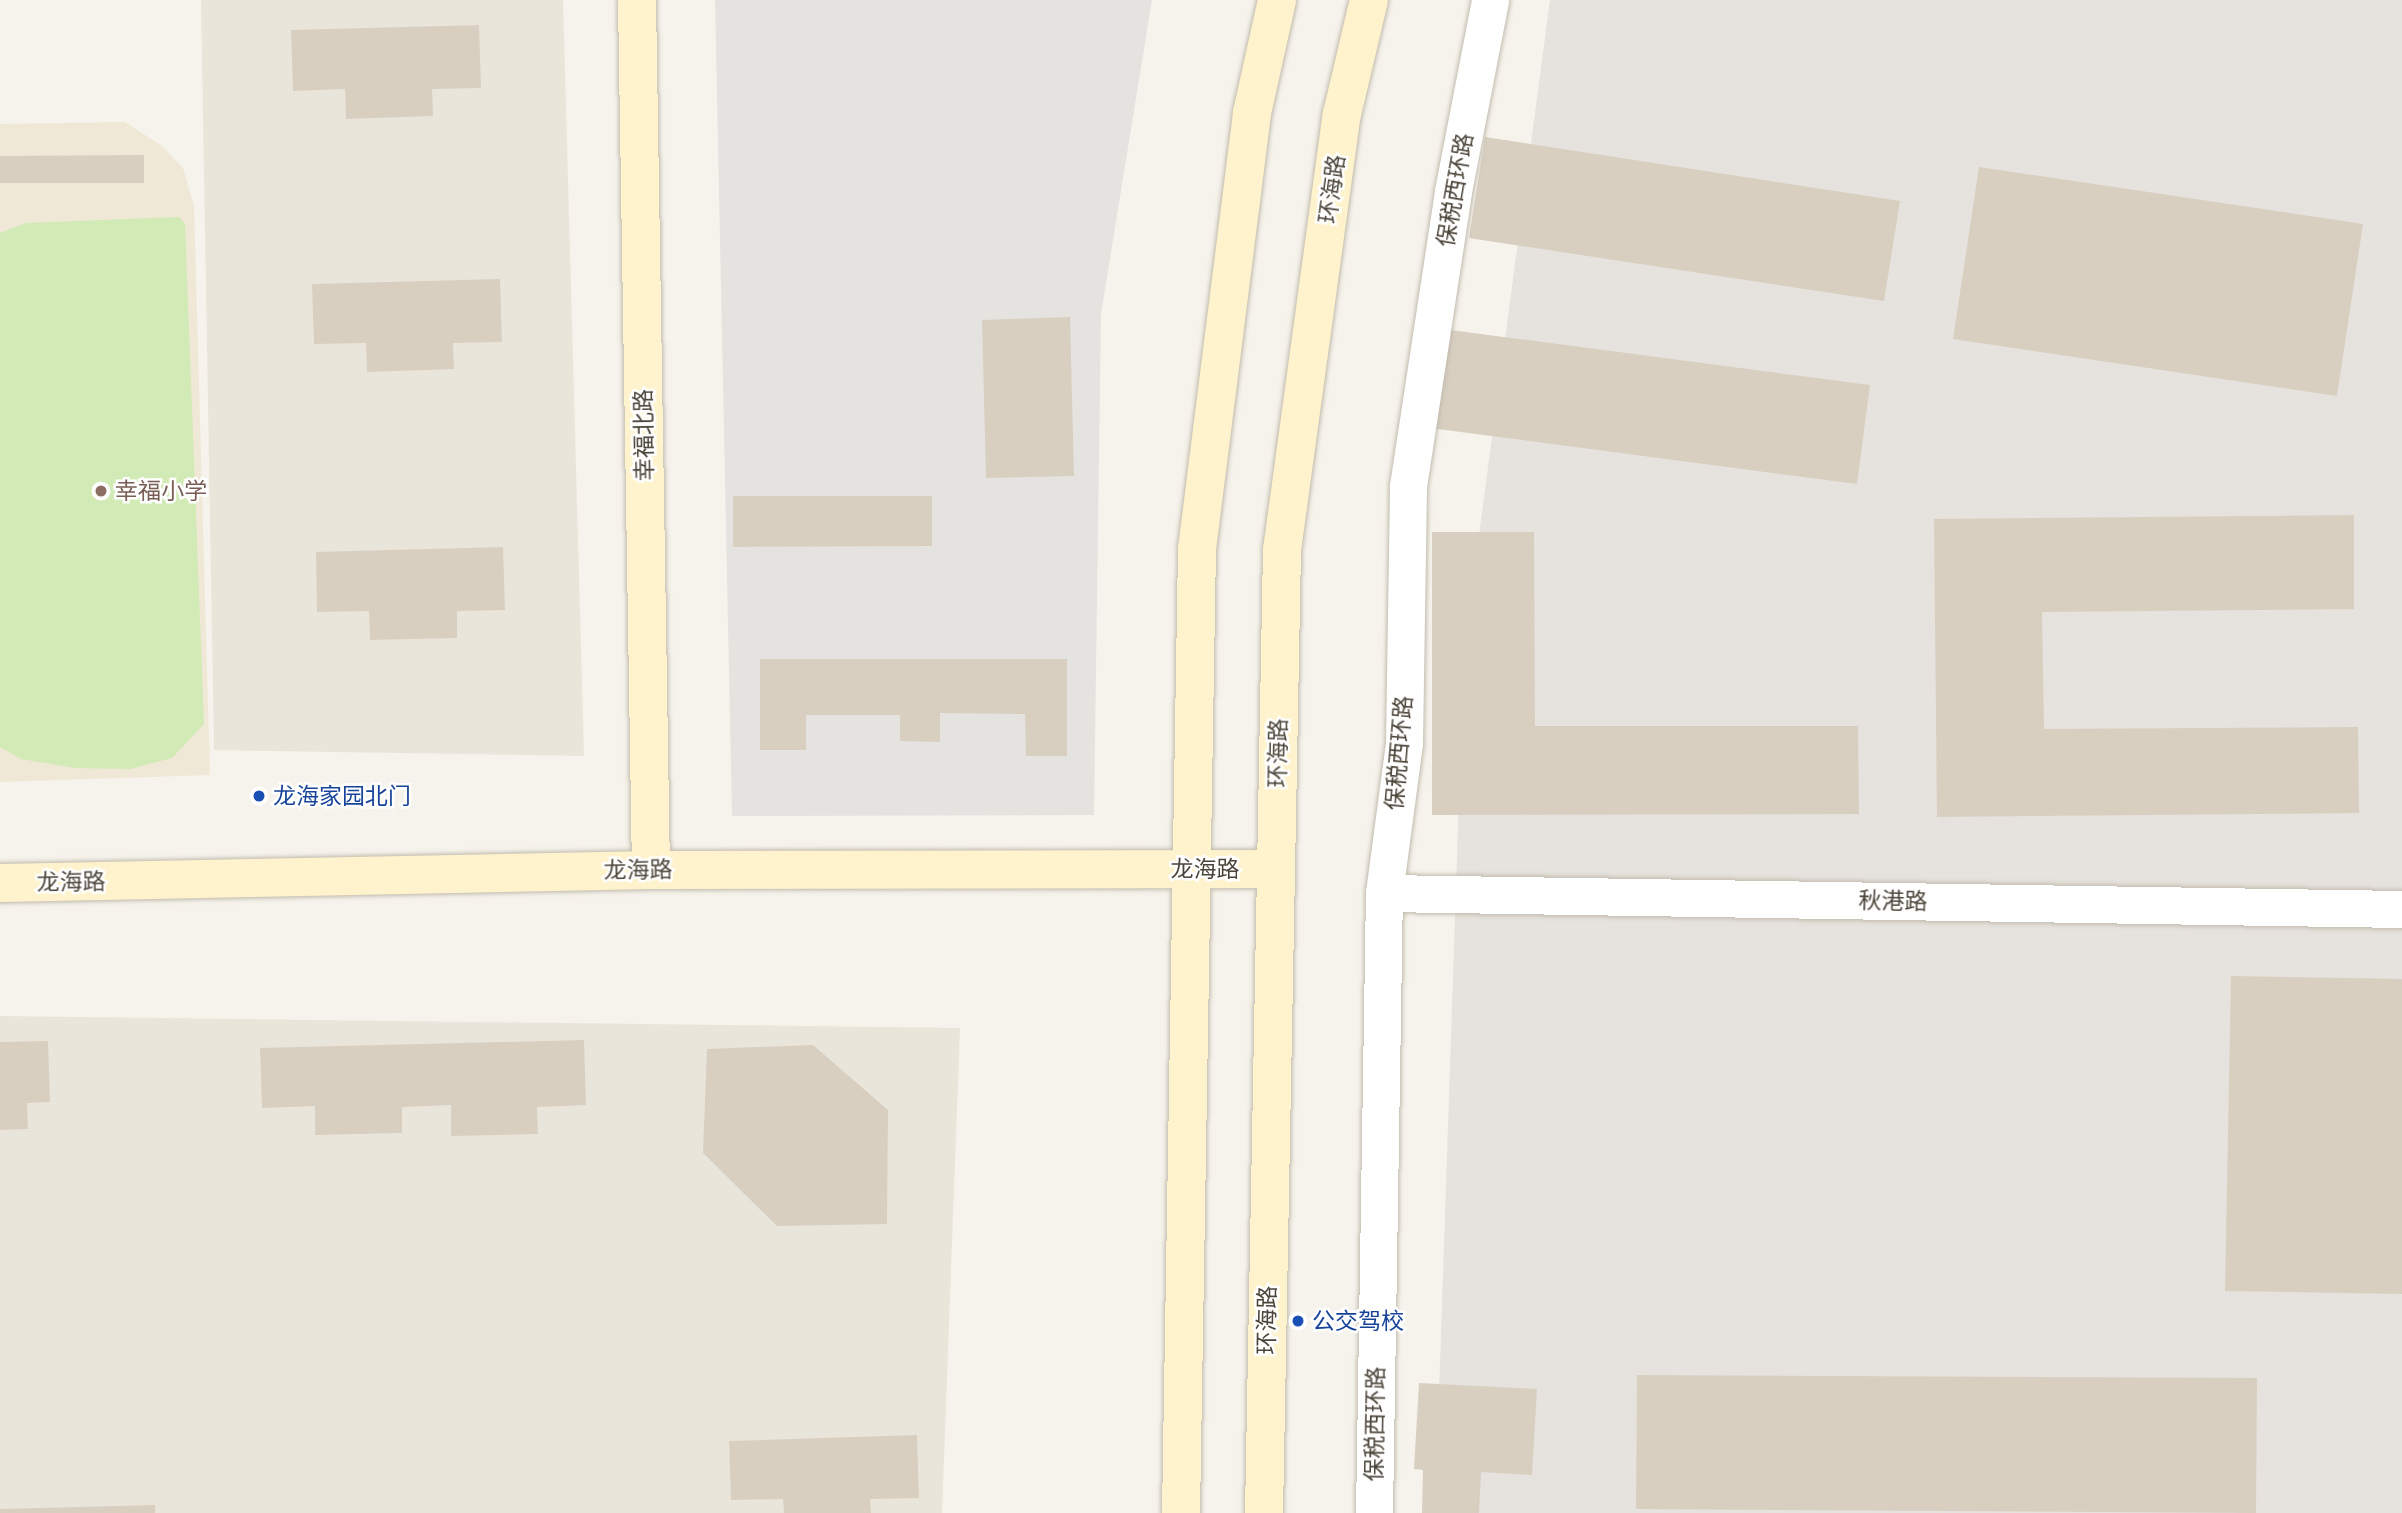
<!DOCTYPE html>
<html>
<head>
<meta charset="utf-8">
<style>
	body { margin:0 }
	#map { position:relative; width:2402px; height:1513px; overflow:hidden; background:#f6f3ec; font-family:Poppins,"Noto Sans SC",sans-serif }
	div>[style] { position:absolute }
	.residential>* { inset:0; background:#eae5da }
	.industrial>* { inset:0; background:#e6e2dd }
	.education>* { inset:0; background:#efe8d6 }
	.green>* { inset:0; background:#d2eab5 }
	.parking>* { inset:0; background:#e5e3e0 }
	.building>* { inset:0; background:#d8cfc1 }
	.roads { filter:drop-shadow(0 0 2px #c2bbae) drop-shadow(0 0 2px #c2bbae) }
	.street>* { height:37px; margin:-18.5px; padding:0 18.5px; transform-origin:18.5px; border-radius:18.5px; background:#fff }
	.secondary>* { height:38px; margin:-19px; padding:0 19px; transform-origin:19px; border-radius:19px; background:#fff3cd }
	.dots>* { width:19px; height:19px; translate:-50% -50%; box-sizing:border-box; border:4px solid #fff; border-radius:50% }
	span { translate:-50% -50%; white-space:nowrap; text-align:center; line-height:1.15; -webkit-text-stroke:5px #fff; paint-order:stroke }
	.street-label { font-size:23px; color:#4b4439 }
	.education-label { font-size:23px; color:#785e54 }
	.left { translate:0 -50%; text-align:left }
	.transit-label { font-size:23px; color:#164399 }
</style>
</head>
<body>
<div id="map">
	<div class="residential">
		<div style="clip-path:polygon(201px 0,563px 0,584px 756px,214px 750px)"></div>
		<div style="clip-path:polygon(0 1016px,960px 1028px,942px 1513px,0 1513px)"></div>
	</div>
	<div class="industrial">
		<div style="clip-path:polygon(1550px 0,2402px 0,2402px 1513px,1435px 1513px,1464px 648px)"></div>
	</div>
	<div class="education">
		<div style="clip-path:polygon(125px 122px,162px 146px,183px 168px,194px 206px,210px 775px,0 782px,0 124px)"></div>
	</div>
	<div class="green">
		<div style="clip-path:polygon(179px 217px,185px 224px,204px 724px,172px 758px,130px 769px,75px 768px,21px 759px,0 747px,0 233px,26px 223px)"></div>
	</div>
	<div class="parking">
		<div style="clip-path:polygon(715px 0,1152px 0,1101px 314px,1094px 815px,732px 816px)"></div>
	</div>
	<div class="building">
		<div style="clip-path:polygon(479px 25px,481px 88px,432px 89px,433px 116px,346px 119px,345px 89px,293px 91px,291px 30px)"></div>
		<div style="clip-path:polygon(1485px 137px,1900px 201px,1884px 301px,1469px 238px)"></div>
		<div style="clip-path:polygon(144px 155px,144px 183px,0 183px,0 156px)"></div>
		<div style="clip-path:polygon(1979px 167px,2363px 224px,2337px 396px,1953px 339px)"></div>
		<div style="clip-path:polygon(500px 279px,502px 342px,453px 343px,454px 369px,367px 372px,366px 343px,314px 344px,312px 284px)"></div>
		<div style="clip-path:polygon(1070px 317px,1074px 476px,986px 478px,982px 320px)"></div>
		<div style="clip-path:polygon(1443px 329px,1870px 385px,1857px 484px,1430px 428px)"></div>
		<div style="clip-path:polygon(733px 496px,932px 496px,932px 546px,733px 547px)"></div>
		<div style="clip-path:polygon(2354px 515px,2354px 609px,2042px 612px,2044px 729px,2358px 727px,2359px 813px,1937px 817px,1934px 519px)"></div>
		<div style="clip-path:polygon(1432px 532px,1534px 532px,1535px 726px,1858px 726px,1859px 814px,1432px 815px)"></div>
		<div style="clip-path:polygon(503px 547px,505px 610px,457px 611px,457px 638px,370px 640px,369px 611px,317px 612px,316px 552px)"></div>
		<div style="clip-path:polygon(760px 659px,1067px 659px,1067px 756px,1026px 756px,1025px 714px,940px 713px,940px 742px,900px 741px,900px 715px,806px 715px,806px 750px,760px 750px)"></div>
		<div style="clip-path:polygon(2231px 976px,2402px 979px,2402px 1294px,2225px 1291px)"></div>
		<div style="clip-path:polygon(584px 1040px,586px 1105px,537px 1107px,538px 1134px,451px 1136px,451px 1105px,402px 1107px,402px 1133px,315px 1135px,315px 1106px,262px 1108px,260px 1048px)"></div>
		<div style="clip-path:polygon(48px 1041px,50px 1102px,27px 1103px,28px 1129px,0 1130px,0 1042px)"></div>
		<div style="clip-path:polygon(813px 1045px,888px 1110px,887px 1224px,777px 1226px,703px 1153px,707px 1049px)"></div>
		<div style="clip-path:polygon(1637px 1375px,2257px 1378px,2256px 1513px,1636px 1509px)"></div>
		<div style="clip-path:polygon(1419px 1383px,1537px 1389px,1532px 1475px,1481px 1472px,1479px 1513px,1422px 1513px,1423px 1470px,1414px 1469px)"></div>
		<div style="clip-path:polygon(917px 1435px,919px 1498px,870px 1499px,871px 1513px,784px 1513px,783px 1499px,731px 1500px,729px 1441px)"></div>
		<div style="clip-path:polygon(155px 1505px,155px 1513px,0 1513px,0 1509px)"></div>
	</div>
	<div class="roads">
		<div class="street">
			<div style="left:1384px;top:893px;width:1018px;rotate:0.9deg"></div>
			<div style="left:1374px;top:1513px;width:620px;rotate:-89.08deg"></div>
			<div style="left:1384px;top:893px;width:151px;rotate:-82.4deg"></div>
			<div style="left:1404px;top:743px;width:257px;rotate:-89.1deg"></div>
			<div style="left:1408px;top:486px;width:298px;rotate:-81.3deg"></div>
			<div style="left:1453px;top:191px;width:195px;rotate:-79deg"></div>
		</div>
		<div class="secondary">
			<div style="left:637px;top:0;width:870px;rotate:89.08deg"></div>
			<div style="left:0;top:883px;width:651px;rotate:-1.14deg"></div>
			<div style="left:651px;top:870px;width:625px;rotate:-0.09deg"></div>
			<div style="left:1181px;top:1513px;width:964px;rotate:-89.05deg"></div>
			<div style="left:1197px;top:549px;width:439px;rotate:-82.8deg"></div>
			<div style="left:1252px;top:113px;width:116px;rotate:-77.5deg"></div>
			<div style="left:1264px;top:1513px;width:963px;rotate:-88.93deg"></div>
			<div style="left:1282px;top:550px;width:440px;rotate:-82.2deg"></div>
			<div style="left:1342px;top:114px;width:117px;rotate:-76.7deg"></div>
		</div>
	</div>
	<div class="dots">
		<div style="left:101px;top:491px;background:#8d6e63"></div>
		<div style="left:259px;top:796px;background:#1a4fb4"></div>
		<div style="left:1298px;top:1321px;background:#1a4fb4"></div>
	</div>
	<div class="street-label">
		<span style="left:1332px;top:189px;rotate:-82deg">环海路</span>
		<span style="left:1455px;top:190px;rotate:-80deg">保税西环路</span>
		<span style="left:644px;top:435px;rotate:-91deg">幸福北路</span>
		<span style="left:1278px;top:753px;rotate:-89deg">环海路</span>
		<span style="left:1399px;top:753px;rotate:-85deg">保税西环路</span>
		<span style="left:1205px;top:869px">龙海路</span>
		<span style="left:638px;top:870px;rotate:-1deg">龙海路</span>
		<span style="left:71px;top:882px;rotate:-1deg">龙海路</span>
		<span style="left:1893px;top:901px;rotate:1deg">秋港路</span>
		<span style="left:1267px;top:1320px;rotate:-89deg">环海路</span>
		<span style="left:1375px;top:1424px;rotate:-89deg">保税西环路</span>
	</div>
	<div class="education-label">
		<span class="left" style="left:115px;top:491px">幸福小学</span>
	</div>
	<div class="transit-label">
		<span class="left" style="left:273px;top:796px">龙海家园北门</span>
		<span class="left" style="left:1312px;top:1321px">公交驾校</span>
	</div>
</div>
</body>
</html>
